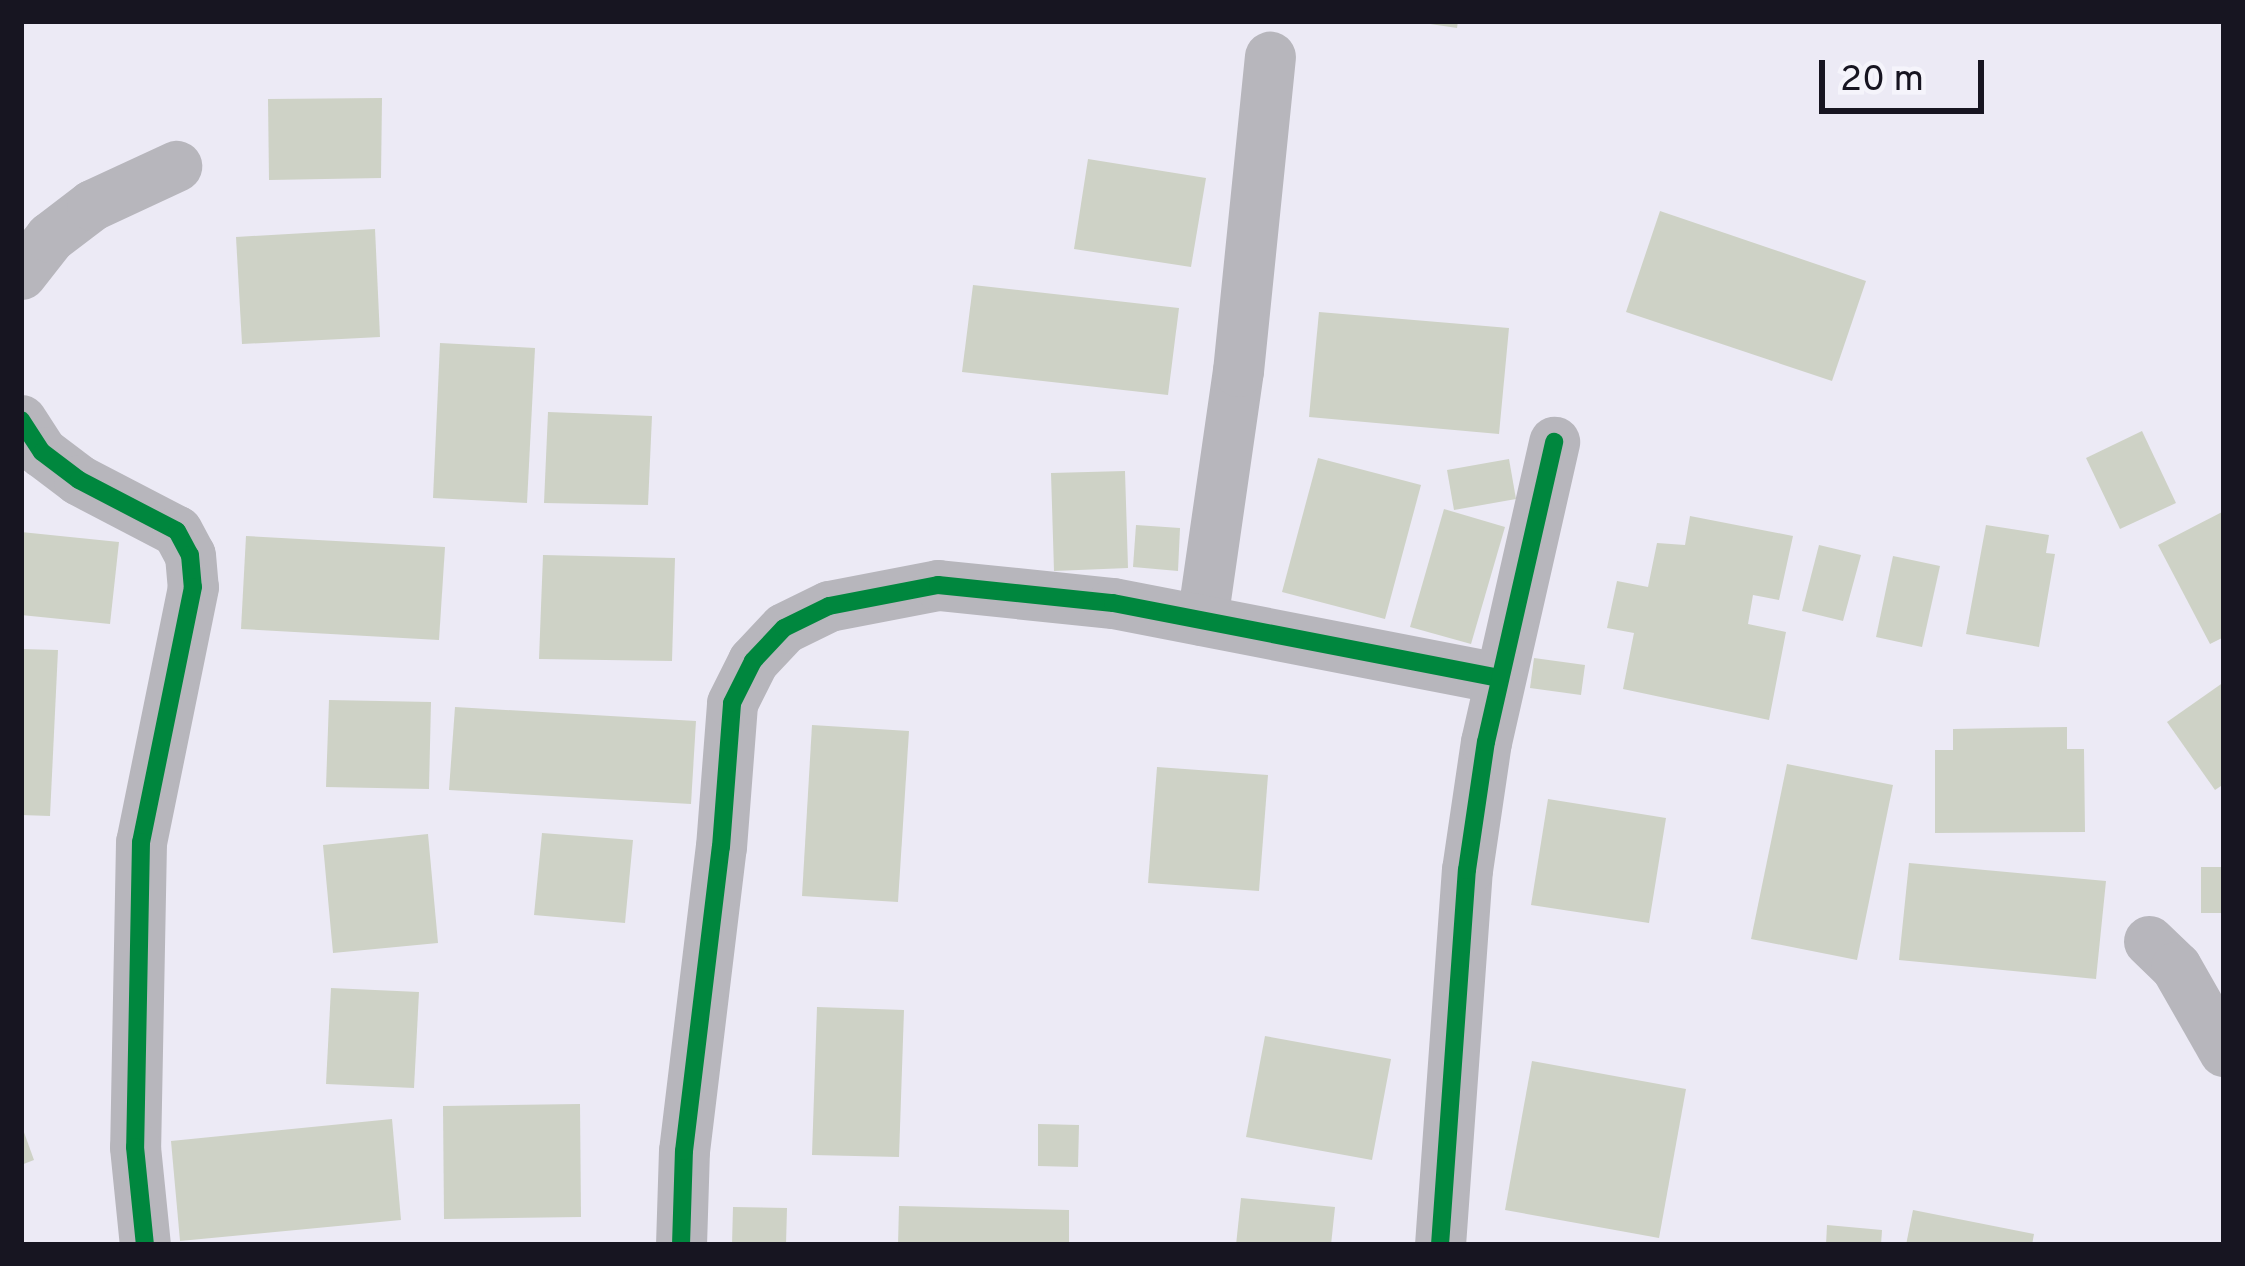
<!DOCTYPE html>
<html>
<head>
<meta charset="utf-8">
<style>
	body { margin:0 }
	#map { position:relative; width:2245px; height:1266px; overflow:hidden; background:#eceaf5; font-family:Overpass,sans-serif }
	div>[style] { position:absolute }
	.building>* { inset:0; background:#ced2c6 }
	.street>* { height:51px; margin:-25.5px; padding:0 25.5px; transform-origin:25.5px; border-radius:25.5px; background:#b7b6bc }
	.cycleway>* { height:18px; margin:-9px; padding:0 9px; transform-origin:9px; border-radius:9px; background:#00873e }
	span { translate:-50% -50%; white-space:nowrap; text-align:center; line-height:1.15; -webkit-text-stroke:10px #f5f4fb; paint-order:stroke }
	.frame { position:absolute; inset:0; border:24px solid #171521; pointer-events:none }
	.scale { position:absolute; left:1819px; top:60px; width:165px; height:54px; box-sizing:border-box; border:6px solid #171521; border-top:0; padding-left:15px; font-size:36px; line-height:42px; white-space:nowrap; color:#171521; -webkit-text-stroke:9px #f5f4fb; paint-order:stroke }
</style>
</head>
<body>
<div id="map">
	<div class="building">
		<div style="clip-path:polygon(1410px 21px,1458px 21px,1457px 28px)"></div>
		<div style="clip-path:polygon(382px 98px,381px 178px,269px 180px,268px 99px)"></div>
		<div style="clip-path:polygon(1088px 159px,1206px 178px,1191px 267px,1074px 249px)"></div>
		<div style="clip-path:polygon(1660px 211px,1866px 281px,1832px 381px,1626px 312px)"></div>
		<div style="clip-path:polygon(375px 229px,380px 337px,242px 344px,236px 237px)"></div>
		<div style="clip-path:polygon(973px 285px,1179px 308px,1168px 395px,962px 372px)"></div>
		<div style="clip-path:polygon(1319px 312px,1509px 328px,1499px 434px,1309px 417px)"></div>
		<div style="clip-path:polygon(440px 343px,535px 348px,527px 503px,433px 498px)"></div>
		<div style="clip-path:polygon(548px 412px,652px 416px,648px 505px,544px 503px)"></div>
		<div style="clip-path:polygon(2142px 431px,2176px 503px,2120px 529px,2086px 458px)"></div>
		<div style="clip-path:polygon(1318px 458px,1421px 485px,1385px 619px,1282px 592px)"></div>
		<div style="clip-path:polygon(1509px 459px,1516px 499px,1454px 510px,1447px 470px)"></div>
		<div style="clip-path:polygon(1125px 471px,1128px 568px,1054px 571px,1051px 473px)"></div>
		<div style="clip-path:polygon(1444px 509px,1505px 527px,1471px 644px,1410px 627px)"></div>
		<div style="clip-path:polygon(2224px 511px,2224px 637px,2210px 644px,2158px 545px)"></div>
		<div style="clip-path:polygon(1690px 516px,1793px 536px,1779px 600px,1753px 595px,1748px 624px,1786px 632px,1769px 720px,1623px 689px,1634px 633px,1607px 628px,1617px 581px,1648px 587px,1657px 543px,1685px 545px)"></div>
		<div style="clip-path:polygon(1136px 525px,1180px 528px,1178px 571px,1133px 567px)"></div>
		<div style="clip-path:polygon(1986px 525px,2049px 535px,2046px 553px,2055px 554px,2039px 647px,1966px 634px)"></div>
		<div style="clip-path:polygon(21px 532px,119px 542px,110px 624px,21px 615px)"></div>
		<div style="clip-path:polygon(246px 536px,445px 547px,439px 640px,241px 629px)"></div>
		<div style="clip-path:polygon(1819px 545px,1861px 555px,1843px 621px,1802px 611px)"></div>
		<div style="clip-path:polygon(543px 555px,675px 558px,672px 661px,539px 659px)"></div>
		<div style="clip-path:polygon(1893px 556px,1940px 566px,1922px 647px,1876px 637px)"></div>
		<div style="clip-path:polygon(21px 649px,58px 650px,50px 816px,21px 815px)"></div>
		<div style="clip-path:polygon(1534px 658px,1585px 665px,1581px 695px,1530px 688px)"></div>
		<div style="clip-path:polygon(2224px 682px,2224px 784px,2215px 790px,2167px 722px)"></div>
		<div style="clip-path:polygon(329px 700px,431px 702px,429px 789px,326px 787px)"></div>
		<div style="clip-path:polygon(455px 707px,696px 721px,691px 804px,449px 790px)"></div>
		<div style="clip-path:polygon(812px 725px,909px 731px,898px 902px,802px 896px)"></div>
		<div style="clip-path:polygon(2067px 727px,2067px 749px,2084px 749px,2085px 832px,1935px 833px,1935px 750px,1953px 750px,1953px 729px)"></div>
		<div style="clip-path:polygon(1787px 764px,1893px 785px,1857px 960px,1751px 939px)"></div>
		<div style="clip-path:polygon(1157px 767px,1268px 775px,1259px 891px,1148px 883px)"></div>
		<div style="clip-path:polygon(1548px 799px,1666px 818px,1649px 923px,1531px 905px)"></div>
		<div style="clip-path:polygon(542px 833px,633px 840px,625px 923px,534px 915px)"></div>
		<div style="clip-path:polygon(428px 834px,438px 943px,333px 953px,323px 845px)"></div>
		<div style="clip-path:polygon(1909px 863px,2106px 881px,2096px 979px,1899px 960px)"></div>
		<div style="clip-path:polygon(2201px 867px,2224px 867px,2224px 913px,2201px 913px)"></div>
		<div style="clip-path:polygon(331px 988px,419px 992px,414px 1088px,326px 1084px)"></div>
		<div style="clip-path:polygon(817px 1007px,904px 1010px,899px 1157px,812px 1155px)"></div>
		<div style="clip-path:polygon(1265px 1036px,1391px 1059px,1372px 1160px,1246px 1137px)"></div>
		<div style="clip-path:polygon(1532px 1061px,1686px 1089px,1659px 1238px,1505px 1210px)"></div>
		<div style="clip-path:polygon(580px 1104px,581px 1217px,444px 1219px,443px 1106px)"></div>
		<div style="clip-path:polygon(392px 1119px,401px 1220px,180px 1241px,171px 1141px)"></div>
		<div style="clip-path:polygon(21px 1124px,34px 1160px,21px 1165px)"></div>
		<div style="clip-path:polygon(1038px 1124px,1079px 1125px,1078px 1167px,1038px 1166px)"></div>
		<div style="clip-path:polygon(1241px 1198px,1335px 1207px,1331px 1245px,1236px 1245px)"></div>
		<div style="clip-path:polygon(899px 1206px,1069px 1210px,1069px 1245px,898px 1245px)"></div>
		<div style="clip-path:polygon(733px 1207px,787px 1208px,786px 1245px,732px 1245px)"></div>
		<div style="clip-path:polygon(1913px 1210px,2034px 1234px,2032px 1245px,1906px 1245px)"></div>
		<div style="clip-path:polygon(1827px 1225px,1882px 1230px,1881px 1245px,1826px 1245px)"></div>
	</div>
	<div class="street">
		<div style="left:21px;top:274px;width:47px;rotate:-51.9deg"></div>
		<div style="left:50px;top:237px;width:53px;rotate:-37.3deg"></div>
		<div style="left:92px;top:205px;width:93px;rotate:-24.9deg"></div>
		<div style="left:21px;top:420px;width:38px;rotate:57deg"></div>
		<div style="left:42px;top:452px;width:46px;rotate:37.1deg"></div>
		<div style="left:79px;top:480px;width:110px;rotate:27.5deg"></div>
		<div style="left:177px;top:531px;width:27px;rotate:62deg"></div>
		<div style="left:190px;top:555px;width:32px;rotate:85deg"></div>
		<div style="left:193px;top:587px;width:260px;rotate:101.5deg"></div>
		<div style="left:141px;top:842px;width:305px;rotate:91.1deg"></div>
		<div style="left:135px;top:1147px;width:99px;rotate:84.2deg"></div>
		<div style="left:1202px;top:620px;width:252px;rotate:-81.8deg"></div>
		<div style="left:1238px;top:371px;width:316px;rotate:-84.2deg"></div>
		<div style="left:2149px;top:941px;width:37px;rotate:44deg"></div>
		<div style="left:2176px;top:967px;width:97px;rotate:60.3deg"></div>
		<div style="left:681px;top:1245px;width:94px;rotate:-88.2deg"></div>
		<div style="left:684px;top:1151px;width:306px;rotate:-83.1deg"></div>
		<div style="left:721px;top:847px;width:144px;rotate:-85.6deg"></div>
		<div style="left:732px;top:703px;width:47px;rotate:-63.4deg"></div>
		<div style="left:753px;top:661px;width:45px;rotate:-46.8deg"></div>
		<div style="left:784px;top:628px;width:50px;rotate:-26.1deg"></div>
		<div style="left:829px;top:606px;width:111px;rotate:-10.9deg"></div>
		<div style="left:938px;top:585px;width:176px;rotate:5.9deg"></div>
		<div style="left:1113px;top:603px;width:394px;rotate:11deg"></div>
		<div style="left:1440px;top:1245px;width:376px;rotate:-85.9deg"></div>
		<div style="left:1467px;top:870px;width:129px;rotate:-81.6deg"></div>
		<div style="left:1486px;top:742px;width:308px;rotate:-77.2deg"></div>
	</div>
	<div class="cycleway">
		<div style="left:21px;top:420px;width:38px;rotate:57deg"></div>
		<div style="left:42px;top:452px;width:46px;rotate:37.1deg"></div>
		<div style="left:79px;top:480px;width:110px;rotate:27.5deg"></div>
		<div style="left:177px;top:531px;width:27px;rotate:62deg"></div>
		<div style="left:190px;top:555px;width:32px;rotate:85deg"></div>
		<div style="left:193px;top:587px;width:260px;rotate:101.5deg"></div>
		<div style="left:141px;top:842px;width:305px;rotate:91.1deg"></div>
		<div style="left:135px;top:1147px;width:99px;rotate:84.2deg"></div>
		<div style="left:681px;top:1245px;width:94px;rotate:-88.2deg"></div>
		<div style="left:684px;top:1151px;width:306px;rotate:-83.1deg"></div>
		<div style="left:721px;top:847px;width:144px;rotate:-85.6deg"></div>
		<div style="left:732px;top:703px;width:47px;rotate:-63.4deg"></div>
		<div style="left:753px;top:661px;width:45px;rotate:-46.8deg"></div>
		<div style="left:784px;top:628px;width:50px;rotate:-26.1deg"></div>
		<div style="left:829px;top:606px;width:111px;rotate:-10.9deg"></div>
		<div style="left:938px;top:585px;width:176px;rotate:5.9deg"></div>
		<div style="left:1113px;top:603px;width:394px;rotate:11deg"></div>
		<div style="left:1440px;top:1245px;width:376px;rotate:-85.9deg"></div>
		<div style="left:1467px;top:870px;width:129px;rotate:-81.6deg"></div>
		<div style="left:1486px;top:742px;width:308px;rotate:-77.2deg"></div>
	</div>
	<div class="frame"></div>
	<div class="scale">20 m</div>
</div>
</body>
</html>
